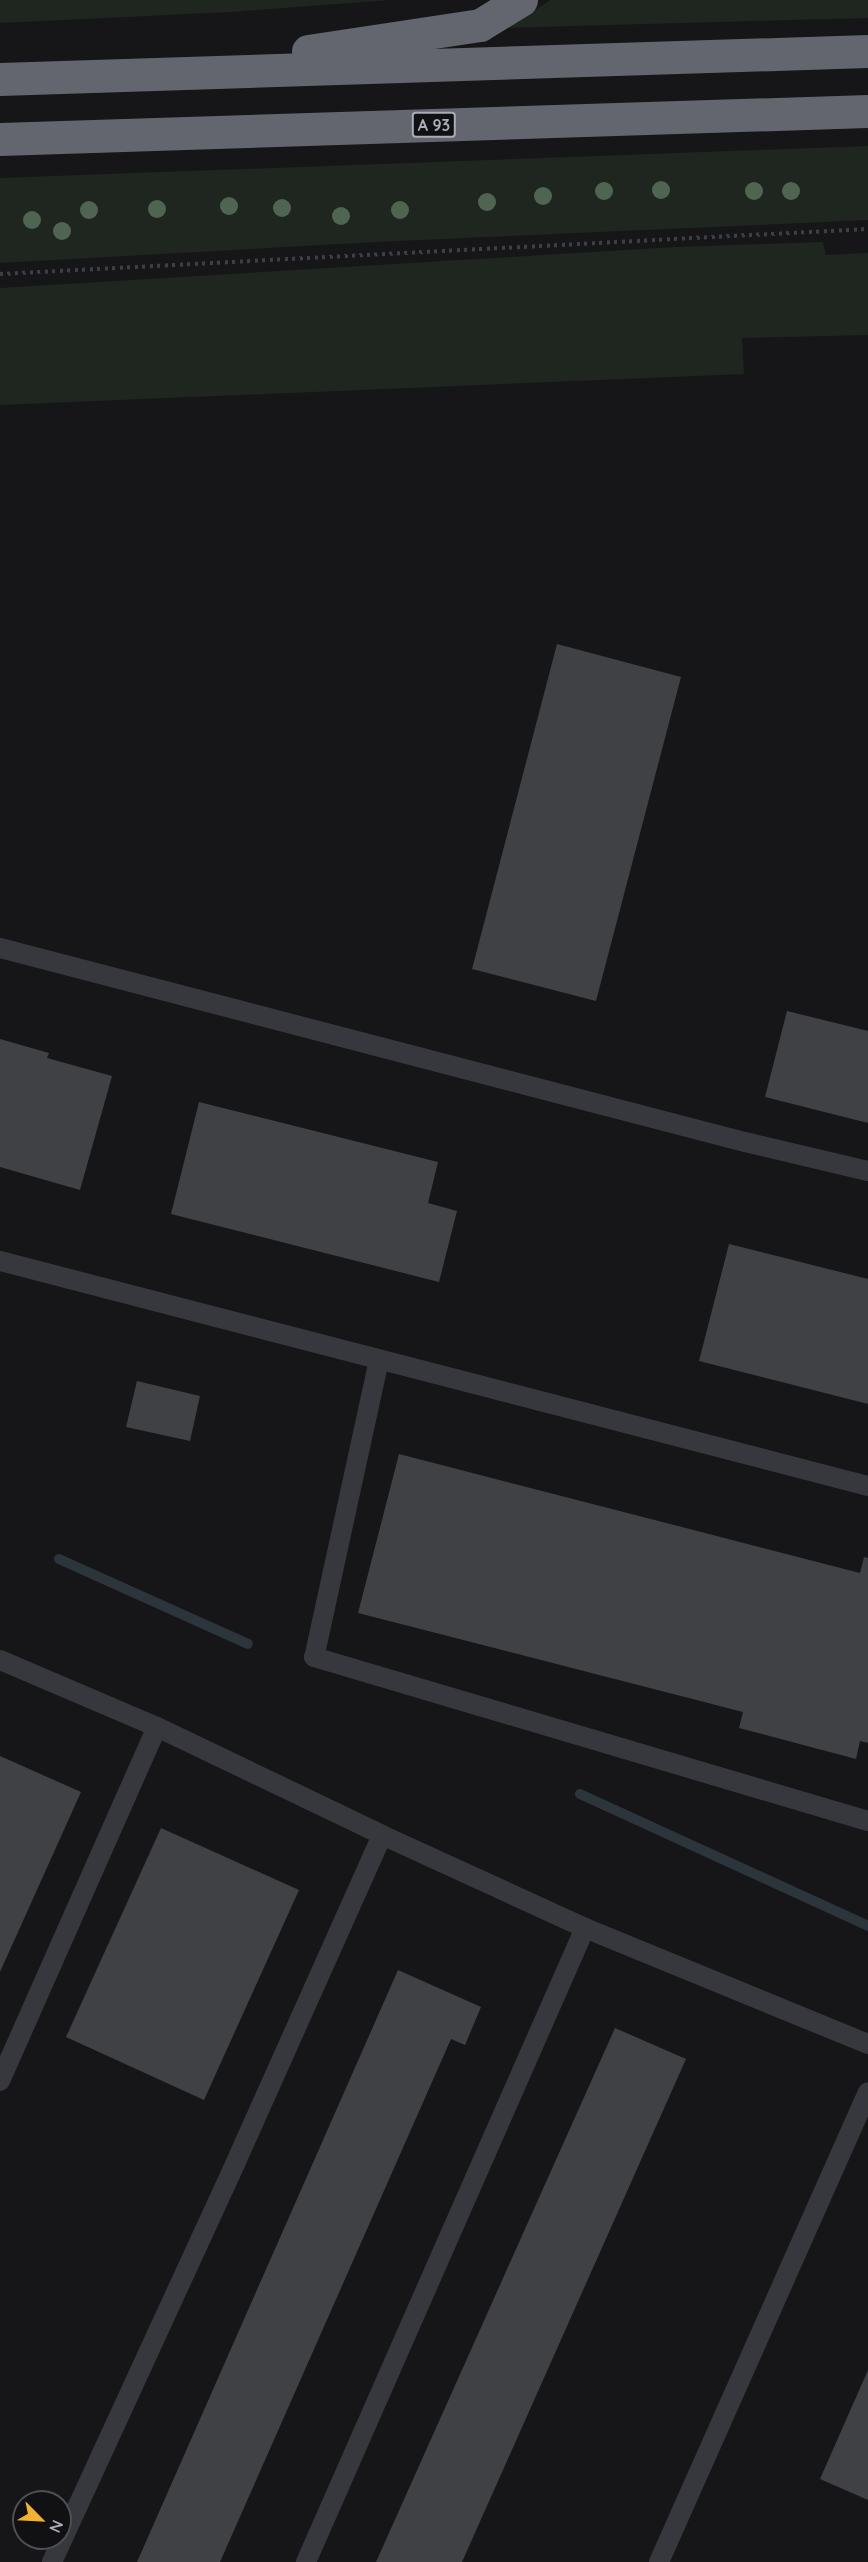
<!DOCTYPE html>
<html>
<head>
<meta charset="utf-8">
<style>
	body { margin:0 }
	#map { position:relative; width:868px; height:2562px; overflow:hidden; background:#161618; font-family:Quicksand,sans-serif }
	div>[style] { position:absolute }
	.green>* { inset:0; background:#1e261f }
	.stream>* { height:10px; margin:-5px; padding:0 5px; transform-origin:5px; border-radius:5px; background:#2c353c }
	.building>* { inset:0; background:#404145 }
	.path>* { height:4px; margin-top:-2px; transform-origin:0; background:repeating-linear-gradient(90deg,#3d3f44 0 3px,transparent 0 7.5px) }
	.service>* { height:20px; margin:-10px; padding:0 10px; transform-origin:10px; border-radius:10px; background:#37383d }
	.motorway>* { height:33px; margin:-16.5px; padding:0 16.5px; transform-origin:16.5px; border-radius:16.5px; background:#63666e }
	.trees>* { width:18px; height:18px; margin:-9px; border-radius:50%; background:#506452 }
	span { translate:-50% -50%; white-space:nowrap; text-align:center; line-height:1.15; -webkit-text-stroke:4.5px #111113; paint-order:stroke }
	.shield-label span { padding:2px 4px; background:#111113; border:2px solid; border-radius:4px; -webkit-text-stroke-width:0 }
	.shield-label { font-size:16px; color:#a8adb8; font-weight:700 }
	.north { position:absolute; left:12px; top:2490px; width:60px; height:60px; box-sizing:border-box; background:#111113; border:2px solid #4d4f55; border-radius:50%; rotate:114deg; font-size:16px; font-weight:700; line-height:24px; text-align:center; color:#a8adb8 }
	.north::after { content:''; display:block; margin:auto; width:21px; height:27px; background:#f2b134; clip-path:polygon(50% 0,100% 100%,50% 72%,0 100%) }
</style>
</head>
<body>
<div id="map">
	<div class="green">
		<div style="clip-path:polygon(0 0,390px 0,230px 12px,0 23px)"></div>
		<div style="clip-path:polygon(550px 0,868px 0,868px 18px,498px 28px,522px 19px)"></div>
		<div style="clip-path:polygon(868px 146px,868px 220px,374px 242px,0 263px,0 178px)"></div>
		<div style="clip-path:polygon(823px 242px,826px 255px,868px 253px,868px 335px,742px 338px,744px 374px,0 405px,0 288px,675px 247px)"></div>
	</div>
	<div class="stream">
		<div style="left:59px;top:1559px;width:207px;rotate:24.2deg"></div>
		<div style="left:580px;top:1794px;width:317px;rotate:24.6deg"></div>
	</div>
	<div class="building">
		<div style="clip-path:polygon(557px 644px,681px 677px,596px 1001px,472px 969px)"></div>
		<div style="clip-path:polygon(787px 1011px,868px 1031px,868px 1123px,765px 1097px)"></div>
		<div style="clip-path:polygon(0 1039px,49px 1053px,47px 1058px,112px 1076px,80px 1190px,0 1167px)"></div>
		<div style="clip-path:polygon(199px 1102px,438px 1162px,428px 1203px,457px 1211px,439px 1282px,171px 1214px)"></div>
		<div style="clip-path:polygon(729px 1244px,868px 1279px,868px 1404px,699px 1361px)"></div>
		<div style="clip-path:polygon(137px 1381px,200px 1396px,190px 1441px,126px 1427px)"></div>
		<div style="clip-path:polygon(399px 1454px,860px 1573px,864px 1557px,868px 1558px,868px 1743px,860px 1741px,856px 1759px,739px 1728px,743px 1712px,358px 1613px)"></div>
		<div style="clip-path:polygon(0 1756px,81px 1792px,0 1972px)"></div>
		<div style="clip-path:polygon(161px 1828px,299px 1890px,204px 2100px,66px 2037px)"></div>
		<div style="clip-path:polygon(398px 1970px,481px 2007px,465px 2045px,451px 2039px,220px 2562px,137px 2562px)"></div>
		<div style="clip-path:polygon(615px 2028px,686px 2059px,462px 2562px,376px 2562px)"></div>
		<div style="clip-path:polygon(868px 2370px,868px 2500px,820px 2479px)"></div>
	</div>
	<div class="path">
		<div style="left:0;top:274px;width:869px;rotate:-2.97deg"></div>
	</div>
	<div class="service">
		<div style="left:0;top:948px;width:770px;rotate:14.6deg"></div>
		<div style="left:745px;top:1142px;width:126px;rotate:13.3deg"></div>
		<div style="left:0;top:1261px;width:897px;rotate:14.53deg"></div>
		<div style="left:379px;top:1360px;width:304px;rotate:102.3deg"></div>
		<div style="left:314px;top:1657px;width:578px;rotate:16.49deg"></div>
		<div style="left:0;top:1660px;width:171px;rotate:23.1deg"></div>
		<div style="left:157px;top:1727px;width:250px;rotate:25.6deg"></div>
		<div style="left:382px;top:1835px;width:223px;rotate:24.6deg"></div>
		<div style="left:585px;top:1928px;width:306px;rotate:22.3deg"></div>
		<div style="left:0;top:2081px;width:387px;rotate:-66.1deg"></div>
		<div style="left:52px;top:2562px;width:438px;rotate:-65.3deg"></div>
		<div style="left:235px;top:2164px;width:360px;rotate:-65.9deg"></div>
		<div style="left:306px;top:2562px;width:693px;rotate:-66.25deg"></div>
		<div style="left:659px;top:2562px;width:514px;rotate:-66.03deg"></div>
	</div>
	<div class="motorway">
		<div style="left:308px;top:51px;width:174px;rotate:-8.6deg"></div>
		<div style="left:480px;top:25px;width:48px;rotate:-31.4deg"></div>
		<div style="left:0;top:79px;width:868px;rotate:-1.85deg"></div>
		<div style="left:0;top:139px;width:868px;rotate:-1.85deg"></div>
	</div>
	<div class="trees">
		<div style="left:661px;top:190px"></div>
		<div style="left:604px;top:191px"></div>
		<div style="left:754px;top:191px"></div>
		<div style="left:791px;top:191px"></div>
		<div style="left:543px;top:196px"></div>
		<div style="left:487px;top:202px"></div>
		<div style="left:229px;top:206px"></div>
		<div style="left:282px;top:208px"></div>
		<div style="left:157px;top:209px"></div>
		<div style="left:89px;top:210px"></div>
		<div style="left:400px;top:210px"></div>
		<div style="left:341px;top:216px"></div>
		<div style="left:32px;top:220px"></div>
		<div style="left:62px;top:231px"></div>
	</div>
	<div class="shield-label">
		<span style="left:434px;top:125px">A 93</span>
	</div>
	<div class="north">N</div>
</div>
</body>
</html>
